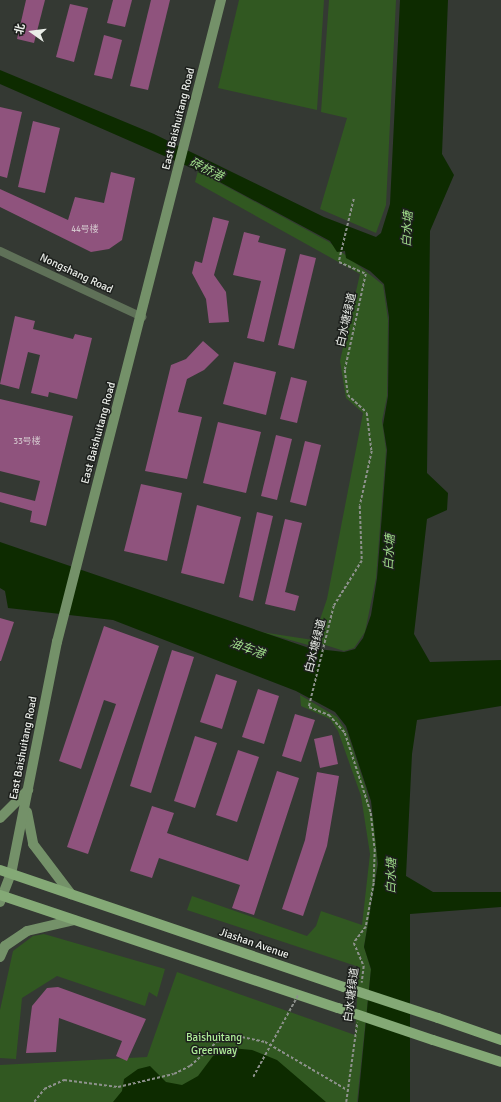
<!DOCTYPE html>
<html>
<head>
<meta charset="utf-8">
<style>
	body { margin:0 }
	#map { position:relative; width:501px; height:1102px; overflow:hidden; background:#343933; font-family:Signika,"Noto Sans SC",sans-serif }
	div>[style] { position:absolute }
	.green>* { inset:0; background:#315821 }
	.water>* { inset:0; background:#0d2b00 }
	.building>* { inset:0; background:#8f537d }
	.path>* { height:1.5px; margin-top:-0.75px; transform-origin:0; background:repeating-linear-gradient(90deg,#8d918c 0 3px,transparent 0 5px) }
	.street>* { height:8px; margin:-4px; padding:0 4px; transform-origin:4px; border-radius:4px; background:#5f7158 }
	.secondary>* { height:10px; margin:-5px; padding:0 5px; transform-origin:5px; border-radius:5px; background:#749169 }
	.primary>* { height:10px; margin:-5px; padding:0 5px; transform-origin:5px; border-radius:5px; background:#84a976 }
	.path-bridge>* { height:1.5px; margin-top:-0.75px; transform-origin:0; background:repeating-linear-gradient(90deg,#8d918c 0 3px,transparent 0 5px) }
	.primary-bridge>* { height:10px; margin:-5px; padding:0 5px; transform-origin:5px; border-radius:5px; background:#84a976 }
	span { translate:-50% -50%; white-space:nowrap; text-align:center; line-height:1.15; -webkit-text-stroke:3px #1d201d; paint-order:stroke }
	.number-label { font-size:9px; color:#d3c6cd }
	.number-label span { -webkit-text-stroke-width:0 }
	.street-label { font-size:11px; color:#eaede8 }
	.park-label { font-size:11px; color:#aeec98 }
	.water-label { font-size:12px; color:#9fdc89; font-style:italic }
	.north { position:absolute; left:12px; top:12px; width:40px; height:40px; -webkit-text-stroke:3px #1d201d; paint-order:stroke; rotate:284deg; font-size:11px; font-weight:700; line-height:16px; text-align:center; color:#eaede8 }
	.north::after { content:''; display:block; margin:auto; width:14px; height:18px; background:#eaede8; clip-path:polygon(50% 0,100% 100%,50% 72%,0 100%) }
</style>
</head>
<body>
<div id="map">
	<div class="green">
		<div style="clip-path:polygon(239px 0,324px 0,317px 110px,218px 88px)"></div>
		<div style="clip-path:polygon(329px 0,396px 0,386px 205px,376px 233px,320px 209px,347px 118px,321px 112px)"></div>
		<div style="clip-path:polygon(198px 171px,329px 242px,383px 285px,388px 320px,387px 396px,382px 421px,386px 450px,376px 578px,365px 632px,354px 648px,344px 651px,319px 643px,312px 646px,261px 632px,313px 640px,327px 599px,363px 413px,346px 398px,340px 361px,360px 274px,195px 182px)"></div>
		<div style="clip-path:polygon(300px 695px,337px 717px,347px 732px,366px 789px,376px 833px,377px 866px,364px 947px,371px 970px,357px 1102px,0 1102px,0 1065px,147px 1057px,177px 972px,355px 1035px,359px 967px,187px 910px,192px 896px,307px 936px,316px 926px,321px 911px,362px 925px,370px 854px,361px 796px,338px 731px,330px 719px,301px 706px)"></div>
		<div style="clip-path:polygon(44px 934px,165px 969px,157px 997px,149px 992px,145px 1006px,57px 976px,22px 998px,16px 1059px,0 1058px,0 1010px,13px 951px,33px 936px)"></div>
	</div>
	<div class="water">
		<div style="clip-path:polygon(400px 0,448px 0,442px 154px,454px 175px,430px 231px,427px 473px,448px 493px,447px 510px,427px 519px,414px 634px,430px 662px,501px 660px,501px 706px,417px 720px,412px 754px,406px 876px,433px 892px,501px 892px,501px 907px,410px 914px,410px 1102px,358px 1102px,371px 969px,364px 947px,378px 864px,371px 801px,346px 726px,335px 712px,296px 691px,113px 620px,8px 608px,5px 591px,0 588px,0 542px,309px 648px,344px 652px,355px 649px,363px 638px,371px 615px,377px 578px,387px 450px,383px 425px,388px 396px,389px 317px,384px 284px,370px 271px,346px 258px,345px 251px,337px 252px,330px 241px,203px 173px,0 84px,0 70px,154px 134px,324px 217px,376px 237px,381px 233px,390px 204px)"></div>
		<div style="clip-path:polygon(231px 1048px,252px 1050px,277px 1060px,326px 1102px,113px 1102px,122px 1091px,124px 1079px,138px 1069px,150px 1066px,166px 1082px,182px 1085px,198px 1076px,213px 1056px)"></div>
	</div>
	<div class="building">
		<div style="clip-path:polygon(26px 0,45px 0,34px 43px,17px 39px)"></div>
		<div style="clip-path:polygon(113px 0,132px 0,125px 27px,107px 23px)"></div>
		<div style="clip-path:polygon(151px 0,170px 0,148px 90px,130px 86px)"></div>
		<div style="clip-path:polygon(70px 4px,88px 8px,74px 62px,56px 57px)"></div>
		<div style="clip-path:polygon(104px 35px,122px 40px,112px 79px,94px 75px)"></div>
		<div style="clip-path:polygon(0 107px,22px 112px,7px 178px,0 176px)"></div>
		<div style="clip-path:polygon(33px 121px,60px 128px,45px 193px,18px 187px)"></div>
		<div style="clip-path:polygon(111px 172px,135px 178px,122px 240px,109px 249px,91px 252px,0 207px,0 189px,68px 220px,75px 197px,104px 203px)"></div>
		<div style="clip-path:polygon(213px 217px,229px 221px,214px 275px,226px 292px,229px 322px,209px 323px,206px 299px,192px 273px,195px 261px,202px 263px)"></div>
		<div style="clip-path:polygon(244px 232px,260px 236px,258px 242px,286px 249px,264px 342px,247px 338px,261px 281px,233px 275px)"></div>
		<div style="clip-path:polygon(300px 254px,316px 258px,294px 349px,278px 345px)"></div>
		<div style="clip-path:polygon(15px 316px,35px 321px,33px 329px,73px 339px,75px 334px,92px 338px,77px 399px,49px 392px,48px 397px,31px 393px,40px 355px,28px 352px,19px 389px,0 384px)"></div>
		<div style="clip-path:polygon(203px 341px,219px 355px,204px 370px,187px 379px,178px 412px,202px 417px,187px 479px,145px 471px,171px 365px,186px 359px)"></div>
		<div style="clip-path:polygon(234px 362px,276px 372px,266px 415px,223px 404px)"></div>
		<div style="clip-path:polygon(291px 377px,307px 381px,297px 423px,280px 419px)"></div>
		<div style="clip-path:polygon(0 399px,73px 416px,46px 526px,30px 522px,32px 511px,0 502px,0 492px,35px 501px,40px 481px,0 471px)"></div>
		<div style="clip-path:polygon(218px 422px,261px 432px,246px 493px,203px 483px)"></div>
		<div style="clip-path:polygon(276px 435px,292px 439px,277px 500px,261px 496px)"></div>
		<div style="clip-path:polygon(305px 441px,321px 445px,306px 506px,290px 502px)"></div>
		<div style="clip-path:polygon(141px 484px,182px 493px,167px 561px,124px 551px)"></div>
		<div style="clip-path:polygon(197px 505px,241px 517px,224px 584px,181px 573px)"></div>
		<div style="clip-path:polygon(257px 512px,273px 516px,253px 601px,239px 597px)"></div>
		<div style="clip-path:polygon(285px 519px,302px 523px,285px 592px,299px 596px,295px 611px,265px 604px)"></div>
		<div style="clip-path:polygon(0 618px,14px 622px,1px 661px,0 661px)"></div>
		<div style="clip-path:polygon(104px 626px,159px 646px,88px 854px,67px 847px,116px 704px,104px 700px,81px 769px,59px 761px)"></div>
		<div style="clip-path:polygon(172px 650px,194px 657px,151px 793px,130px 786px)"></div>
		<div style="clip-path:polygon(216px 674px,237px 681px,222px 729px,200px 722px)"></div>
		<div style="clip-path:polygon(258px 689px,279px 696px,264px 744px,242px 737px)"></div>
		<div style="clip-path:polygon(295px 714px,315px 720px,301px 762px,282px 756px)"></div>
		<div style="clip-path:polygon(332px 735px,338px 764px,320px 768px,314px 739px)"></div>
		<div style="clip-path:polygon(195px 736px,217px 743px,195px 808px,174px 801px)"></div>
		<div style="clip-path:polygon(238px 750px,259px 757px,237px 822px,216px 815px)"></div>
		<div style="clip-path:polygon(277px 771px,299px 778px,254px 915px,232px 908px,240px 885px,159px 858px,152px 878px,130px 871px,152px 806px,174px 813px,167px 833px,248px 861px)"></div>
		<div style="clip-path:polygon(317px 772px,339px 776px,327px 846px,303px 916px,282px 909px,305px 840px)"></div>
		<div style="clip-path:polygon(58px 987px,146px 1019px,127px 1061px,116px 1056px,122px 1041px,59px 1018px,56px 1052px,26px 1053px,32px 1006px,47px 988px)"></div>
	</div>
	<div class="path">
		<div style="left:354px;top:199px;width:65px;rotate:103.4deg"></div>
		<div style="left:339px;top:262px;width:30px;rotate:24deg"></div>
		<div style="left:366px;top:274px;width:98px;rotate:102.3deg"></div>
		<div style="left:345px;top:370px;width:25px;rotate:83deg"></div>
		<div style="left:348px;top:395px;width:26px;rotate:43deg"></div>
		<div style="left:367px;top:413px;width:38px;rotate:83deg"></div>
		<div style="left:372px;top:451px;width:56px;rotate:102.3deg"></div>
		<div style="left:360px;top:506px;width:55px;rotate:87.9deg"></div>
		<div style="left:362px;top:561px;width:53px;rotate:121.9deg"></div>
		<div style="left:334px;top:606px;width:104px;rotate:103.9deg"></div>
		<div style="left:309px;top:707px;width:22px;rotate:22deg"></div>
		<div style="left:329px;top:715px;width:24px;rotate:48deg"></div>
		<div style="left:345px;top:733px;width:84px;rotate:72deg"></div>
		<div style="left:371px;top:813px;width:36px;rotate:84deg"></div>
		<div style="left:375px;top:849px;width:34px;rotate:92deg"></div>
		<div style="left:374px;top:883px;width:45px;rotate:100.3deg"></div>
		<div style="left:366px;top:927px;width:20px;rotate:127deg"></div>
		<div style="left:354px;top:943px;width:25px;rotate:67deg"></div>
		<div style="left:364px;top:966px;width:17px;rotate:97deg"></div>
		<div style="left:34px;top:1102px;width:16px;rotate:-52deg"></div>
		<div style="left:44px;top:1089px;width:22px;rotate:-24deg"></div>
		<div style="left:64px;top:1080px;width:54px;rotate:7.4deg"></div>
		<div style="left:118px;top:1087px;width:57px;rotate:-13.1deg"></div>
		<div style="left:174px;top:1074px;width:18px;rotate:-27deg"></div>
		<div style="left:190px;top:1066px;width:36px;rotate:-42deg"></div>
		<div style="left:217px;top:1042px;width:21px;rotate:-17deg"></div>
		<div style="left:237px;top:1036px;width:29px;rotate:12deg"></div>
		<div style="left:265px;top:1042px;width:97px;rotate:30.3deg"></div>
		<div style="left:346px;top:1102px;width:80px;rotate:-82.1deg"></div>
	</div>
	<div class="street">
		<div style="left:0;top:251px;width:157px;rotate:24.9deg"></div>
	</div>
	<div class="secondary">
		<div style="left:27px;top:812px;width:33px;rotate:79deg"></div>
		<div style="left:33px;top:844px;width:63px;rotate:52.8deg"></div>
		<div style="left:0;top:818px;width:40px;rotate:-45deg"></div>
		<div style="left:0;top:902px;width:30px;rotate:-69deg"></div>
		<div style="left:11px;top:874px;width:237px;rotate:-78.8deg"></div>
		<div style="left:57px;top:642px;width:663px;rotate:-75.67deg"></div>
		<div style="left:0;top:957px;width:12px;rotate:-66deg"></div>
		<div style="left:5px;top:946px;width:27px;rotate:-34deg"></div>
		<div style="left:27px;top:931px;width:48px;rotate:-13.2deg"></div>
	</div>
	<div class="primary">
		<div style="left:0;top:870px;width:363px;rotate:18.8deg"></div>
		<div style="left:0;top:895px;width:356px;rotate:18.5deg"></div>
		<div style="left:438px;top:1018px;width:67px;rotate:19.2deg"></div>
		<div style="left:433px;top:1040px;width:71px;rotate:17.9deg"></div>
	</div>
	<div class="path-bridge">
		<div style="left:253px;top:1077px;width:94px;rotate:-61.2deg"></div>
	</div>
	<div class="primary-bridge">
		<div style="left:344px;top:987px;width:99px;rotate:18.3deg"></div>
		<div style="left:338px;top:1008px;width:100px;rotate:18.6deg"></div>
	</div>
	<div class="number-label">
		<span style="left:85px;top:230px">44号楼</span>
		<span style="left:27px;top:442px">33号楼</span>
	</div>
	<div class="street-label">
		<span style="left:179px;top:119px;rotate:-76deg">East Baishuitang Road</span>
		<span style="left:76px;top:274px;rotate:25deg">Nongshang Road</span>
		<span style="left:347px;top:320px;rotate:-77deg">白水塘绿道</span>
		<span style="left:99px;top:433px;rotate:-75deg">East Baishuitang Road</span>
		<span style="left:316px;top:646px;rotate:-76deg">白水塘绿道</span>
		<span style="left:24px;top:748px;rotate:-79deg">East Baishuitang Road</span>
		<span style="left:254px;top:944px;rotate:19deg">Jiashan Avenue</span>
		<span style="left:352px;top:995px;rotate:-83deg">白水塘绿道</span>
	</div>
	<div class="park-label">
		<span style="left:214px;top:1045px">Baishuitang<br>Greenway</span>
	</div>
	<div class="water-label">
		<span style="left:206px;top:170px;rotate:27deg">砖桥港</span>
		<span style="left:408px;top:229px;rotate:-87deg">白水塘</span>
		<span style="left:390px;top:552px;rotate:-87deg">白水塘</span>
		<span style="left:247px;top:649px;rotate:21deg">油车港</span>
		<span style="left:392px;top:876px;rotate:-89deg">白水塘</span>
	</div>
	<div class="north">北</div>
</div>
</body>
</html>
